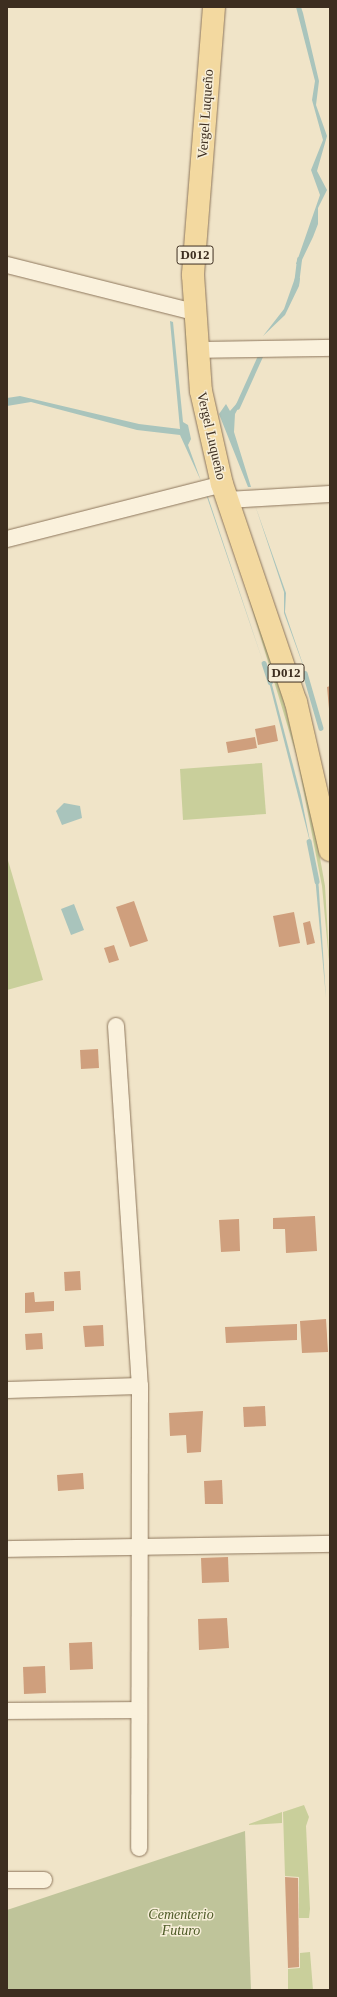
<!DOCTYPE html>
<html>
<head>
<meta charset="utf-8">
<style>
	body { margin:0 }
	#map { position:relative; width:337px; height:1997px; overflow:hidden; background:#f0e4c8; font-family:"Times New Roman",serif }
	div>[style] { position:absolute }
	.green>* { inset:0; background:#c9cf9b }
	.cemetery>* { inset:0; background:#bfc49a }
	.water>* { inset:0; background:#a9c4bc }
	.stream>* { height:4.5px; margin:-2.25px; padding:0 2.25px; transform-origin:2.25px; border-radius:2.25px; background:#a9c4bc }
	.building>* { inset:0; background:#cf9f7d }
	.roads { filter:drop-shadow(0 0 1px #8d765c) drop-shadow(0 0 1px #8d765c) }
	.minor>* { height:16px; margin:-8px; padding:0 8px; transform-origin:8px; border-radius:8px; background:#faf1dc }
	.primary>* { height:22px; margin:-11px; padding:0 11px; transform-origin:11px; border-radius:11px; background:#f3d9a0 }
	span { translate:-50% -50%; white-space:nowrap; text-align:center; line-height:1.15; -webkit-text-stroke:3px #f7eed8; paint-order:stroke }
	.shield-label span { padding:1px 3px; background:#f7eed8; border:1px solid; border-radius:3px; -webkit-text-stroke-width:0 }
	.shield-label { font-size:13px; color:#3d2e20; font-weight:700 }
	.street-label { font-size:14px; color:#3d2e20 }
	.park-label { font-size:14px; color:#4d5a26; font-style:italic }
	.frame { position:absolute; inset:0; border:8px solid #3d2e20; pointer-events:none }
</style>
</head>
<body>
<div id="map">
	<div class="green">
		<div style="clip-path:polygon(183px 291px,314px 824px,325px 886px,330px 972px,322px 886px,297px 757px,201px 441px,187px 365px)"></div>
		<div style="clip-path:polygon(262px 763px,266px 814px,183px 820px,180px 769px)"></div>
		<div style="clip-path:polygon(7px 857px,43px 980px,7px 990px)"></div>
		<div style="clip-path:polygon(304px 1805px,309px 1817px,306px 1826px,310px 1909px,309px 1918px,299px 1918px,299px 1877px,285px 1876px,283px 1812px)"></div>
		<div style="clip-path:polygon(282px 1812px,282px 1823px,249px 1825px,249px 1824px)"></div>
		<div style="clip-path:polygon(310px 1952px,313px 1990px,288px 1990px,288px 1969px,300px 1968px,300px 1953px)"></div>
	</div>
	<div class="cemetery">
		<div style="clip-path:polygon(245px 1831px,251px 1990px,7px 1990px,7px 1910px)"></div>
	</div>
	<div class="water">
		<div style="clip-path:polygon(296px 7px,301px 7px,303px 13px,319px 81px,316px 105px,327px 136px,317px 171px,327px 190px,318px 208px,318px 224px,313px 237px,300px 264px,296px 264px,320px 195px,311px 170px,323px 140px,312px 100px,315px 81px)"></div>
		<div style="clip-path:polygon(295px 278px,300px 278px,299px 286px,285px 315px,263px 336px,284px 309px)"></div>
		<div style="clip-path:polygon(170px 321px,173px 322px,183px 422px,188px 425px,191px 439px,188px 445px,201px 481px,180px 435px,137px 430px,31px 402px,7px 406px,7px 398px,20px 396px,139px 424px,180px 429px)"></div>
		<div style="clip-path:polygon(238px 402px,241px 403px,235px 414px,234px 432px,251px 487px,248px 487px,219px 414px,226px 404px,230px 411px)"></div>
		<div style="clip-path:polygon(206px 494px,207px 494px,265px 668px)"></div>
		<div style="clip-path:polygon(255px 505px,286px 593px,285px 612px,308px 679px,284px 613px,284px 592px)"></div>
		<div style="clip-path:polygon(270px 677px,301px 796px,311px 846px,268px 678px)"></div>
		<div style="clip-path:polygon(64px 803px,80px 806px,82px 818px,62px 825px,56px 811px)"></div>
		<div style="clip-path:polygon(315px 876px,318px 876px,326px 998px)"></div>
		<div style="clip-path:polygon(74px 904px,84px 930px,71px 935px,61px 909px)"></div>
	</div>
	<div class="stream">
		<div style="left:296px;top:284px;width:25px;rotate:-83deg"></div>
		<div style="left:237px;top:407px;width:56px;rotate:-65.7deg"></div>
		<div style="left:264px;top:663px;width:20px;rotate:72deg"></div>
		<div style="left:305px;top:673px;width:57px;rotate:73.8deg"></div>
		<div style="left:309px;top:841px;width:41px;rotate:78.7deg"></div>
	</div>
	<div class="building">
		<div style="clip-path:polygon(330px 686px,330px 709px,329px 709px,327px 687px)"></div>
		<div style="clip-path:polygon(275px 725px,278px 741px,258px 745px,255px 729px)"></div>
		<div style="clip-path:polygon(255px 737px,257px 748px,228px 753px,226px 742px)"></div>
		<div style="clip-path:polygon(134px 901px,148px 941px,130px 947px,116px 907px)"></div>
		<div style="clip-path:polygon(294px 912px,300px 943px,279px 947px,273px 916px)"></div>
		<div style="clip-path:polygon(310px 921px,315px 943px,307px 945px,303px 923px)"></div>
		<div style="clip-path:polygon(114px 945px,119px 960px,109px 963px,104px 948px)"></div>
		<div style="clip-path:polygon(98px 1049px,99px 1068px,81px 1069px,80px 1050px)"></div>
		<div style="clip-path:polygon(315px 1216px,317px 1251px,286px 1253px,285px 1229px,273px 1229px,273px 1218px)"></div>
		<div style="clip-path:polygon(239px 1219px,240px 1251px,221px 1252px,219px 1220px)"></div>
		<div style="clip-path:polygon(80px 1271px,81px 1290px,65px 1291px,64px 1272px)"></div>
		<div style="clip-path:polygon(34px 1292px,35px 1302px,54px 1301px,54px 1311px,25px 1313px,25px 1293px)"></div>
		<div style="clip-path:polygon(326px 1319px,328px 1352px,302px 1353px,300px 1321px)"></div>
		<div style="clip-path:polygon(297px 1324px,297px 1340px,226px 1343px,225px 1327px)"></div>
		<div style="clip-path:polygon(103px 1325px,104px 1346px,85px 1347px,83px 1326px)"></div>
		<div style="clip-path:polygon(42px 1333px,43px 1349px,26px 1350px,25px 1334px)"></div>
		<div style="clip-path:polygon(265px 1406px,266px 1426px,244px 1427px,243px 1407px)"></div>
		<div style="clip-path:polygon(203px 1411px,201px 1452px,187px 1453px,186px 1435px,170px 1436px,169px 1413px)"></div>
		<div style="clip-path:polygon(83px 1473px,84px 1489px,58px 1491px,57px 1475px)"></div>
		<div style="clip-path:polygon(222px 1480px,223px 1504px,205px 1504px,204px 1481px)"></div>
		<div style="clip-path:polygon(228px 1557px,229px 1582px,202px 1583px,201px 1558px)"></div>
		<div style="clip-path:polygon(227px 1618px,229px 1648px,199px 1650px,198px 1619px)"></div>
		<div style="clip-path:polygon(92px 1642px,93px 1669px,70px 1670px,69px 1643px)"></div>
		<div style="clip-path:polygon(45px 1666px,46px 1693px,24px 1694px,23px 1667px)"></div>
		<div style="clip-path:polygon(285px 1877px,298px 1878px,299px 1967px,288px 1968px)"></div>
	</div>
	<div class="roads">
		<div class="minor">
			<div style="left:7px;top:265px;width:193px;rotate:14.1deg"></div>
			<div style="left:196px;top:350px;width:134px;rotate:-0.9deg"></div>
			<div style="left:227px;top:500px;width:103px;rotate:-3.3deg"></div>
			<div style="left:7px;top:539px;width:222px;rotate:-14.3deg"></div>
			<div style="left:116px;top:1026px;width:361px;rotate:86.2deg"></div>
			<div style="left:140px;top:1386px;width:462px;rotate:90.1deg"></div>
			<div style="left:7px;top:1390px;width:133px;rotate:-1.7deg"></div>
			<div style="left:7px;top:1549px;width:323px;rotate:-0.9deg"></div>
			<div style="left:7px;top:1711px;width:132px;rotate:-0.4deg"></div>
			<div style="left:7px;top:1880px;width:37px"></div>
		</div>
		<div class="primary">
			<div style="left:214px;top:7px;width:269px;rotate:94.5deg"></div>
			<div style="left:193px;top:275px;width:116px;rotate:86.1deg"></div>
			<div style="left:201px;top:391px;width:95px;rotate:77.3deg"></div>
			<div style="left:222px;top:484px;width:230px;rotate:71.3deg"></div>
			<div style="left:296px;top:702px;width:152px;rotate:77.1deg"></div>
		</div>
	</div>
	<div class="shield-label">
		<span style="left:195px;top:255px">D012</span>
		<span style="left:286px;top:673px">D012</span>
	</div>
	<div class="street-label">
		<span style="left:206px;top:114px;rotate:-86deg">Vergel Luqueño</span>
		<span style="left:211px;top:436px;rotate:77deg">Vergel Luqueño</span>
	</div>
	<div class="park-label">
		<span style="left:181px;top:1923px">Cementerio<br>Futuro</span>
	</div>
	<div class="frame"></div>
</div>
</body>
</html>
